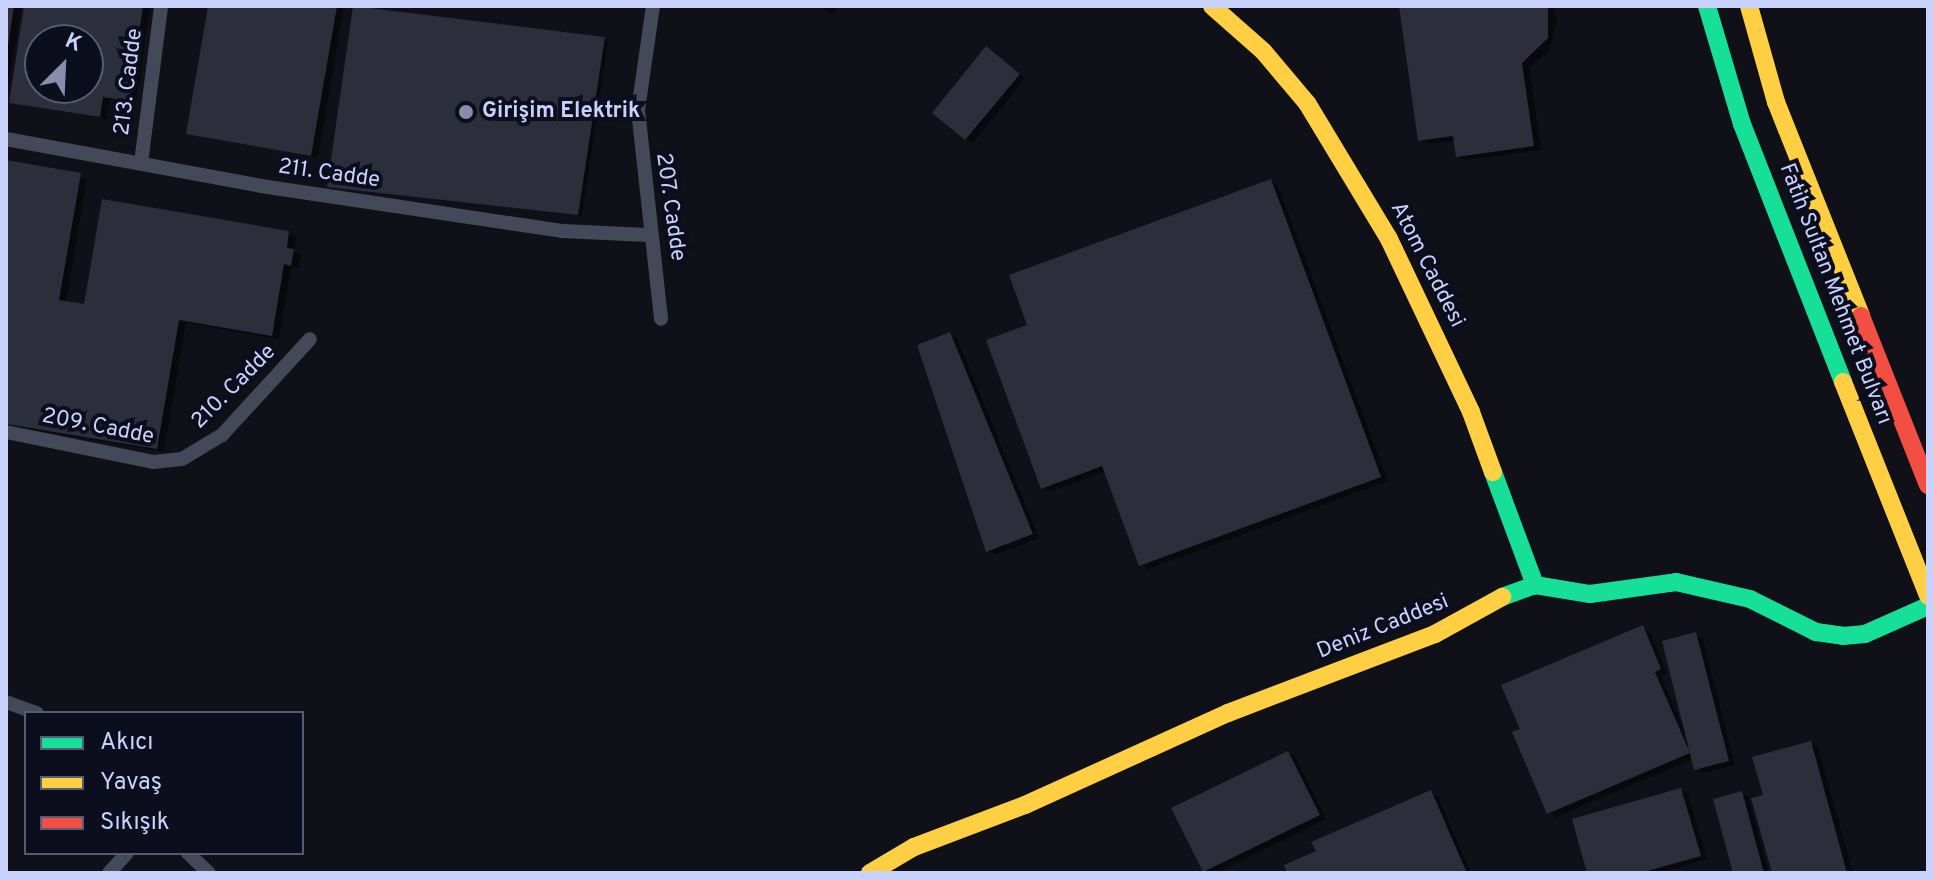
<!DOCTYPE html>
<html>
<head>
<meta charset="utf-8">
<style>
	body { margin:0 }
	#map { position:relative; width:1934px; height:879px; overflow:hidden; background:#101019; font-family:Overpass,sans-serif }
	div>[style] { position:absolute }
	.shadow>* { inset:0; background:#0007 }
	.building>* { inset:0; background:#2d2e3c }
	.street>* { height:14px; margin:-7px; padding:0 7px; transform-origin:7px; border-radius:7px; background:#44495a }
	.fast>* { height:18px; margin:-9px; padding:0 9px; transform-origin:9px; border-radius:9px; background:#16e098 }
	.slow>* { height:18px; margin:-9px; padding:0 9px; transform-origin:9px; border-radius:9px; background:#ffcf43 }
	.jam>* { height:18px; margin:-9px; padding:0 9px; transform-origin:9px; border-radius:9px; background:#f24e42 }
	.dots>* { width:22px; height:22px; translate:-50% -50%; box-sizing:border-box; border:4px solid #0c0d1d; border-radius:50% }
	span { translate:-50% -50%; white-space:nowrap; text-align:center; line-height:1.15; -webkit-text-stroke:8px #0c0d1d; paint-order:stroke }
	.street-label { font-size:22px; color:#c9d1fd }
	.poi-label { font-size:22px; color:#c9d1fd; font-weight:700 }
	.left { translate:0 -50%; text-align:left }
	.frame { position:absolute; inset:0; border:8px solid #c9d1fd; pointer-events:none }
	.legend { position:absolute; left:24px; top:711px; width:280px; height:144px; box-sizing:border-box; background:#0c0d1d; border:2px solid #585b77; margin:0; padding:10px 14px; list-style:none; font-size:24px; color:#c9d1fd }
	.legend li { display:flex; align-items:center; gap:16px; height:40px }
	.legend b { width:40px; border:2px solid #585b77 }
	.north { position:absolute; left:24px; top:24px; width:80px; height:80px; box-sizing:border-box; background:#0c0d1d; border:2px solid #585b77; border-radius:50%; rotate:24deg; font-size:22px; font-weight:700; line-height:32px; text-align:center; color:#c9d1fd }
	.north::after { content:''; display:block; margin:auto; width:28px; height:36px; background:#888dad; clip-path:polygon(50% 0,100% 100%,50% 72%,0 100%) }
</style>
</head>
<body>
<div id="map">
	<div class="shadow">
		<div style="clip-path:polygon(6px 6px,22px 6px,6px 100px)"></div>
		<div style="clip-path:polygon(evenodd,26px 6px,150px 6px,136px 104px,110px 99px,107px 119px,11px 102px,26px 6px,40px 40px,88px 40px,88px 88px,40px 88px,40px 40px)"></div>
		<div style="clip-path:polygon(210px 6px,344px 6px,318px 158px,188px 133px)"></div>
		<div style="clip-path:polygon(816px 6px,838px 6px,833px 15px)"></div>
		<div style="clip-path:polygon(1401px 6px,1552px 6px,1557px 19px,1549px 52px,1529px 67px,1541px 150px,1465px 160px,1458px 156px,1456px 140px,1428px 144px,1420px 139px)"></div>
		<div style="clip-path:polygon(604px 38px,608px 41px,582px 216px,329px 186px)"></div>
		<div style="clip-path:polygon(994px 53px,1025px 79px,973px 143px,966px 138px)"></div>
		<div style="clip-path:polygon(6px 162px,87px 179px,66px 303px,86px 306px,289px 233px,296px 237px,294px 251px,301px 255px,299px 268px,291px 267px,279px 339px,186px 323px,164px 452px,6px 425px)"></div>
		<div style="clip-path:polygon(1271px 181px,1278px 186px,1388px 481px,1148px 569px,1141px 564px,1106px 471px,1050px 492px,1043px 487px,1030px 327px)"></div>
		<div style="clip-path:polygon(950px 334px,957px 338px,1039px 538px,995px 555px,988px 551px)"></div>
		<div style="clip-path:polygon(1642px 628px,1650px 632px,1667px 673px,1661px 676px,1681px 722px,1696px 635px,1703px 639px,1735px 765px,1703px 773px,1693px 759px,1556px 817px,1549px 813px,1523px 730px)"></div>
		<div style="clip-path:polygon(1811px 743px,1818px 747px,1853px 873px,1774px 873px,1765px 797px)"></div>
		<div style="clip-path:polygon(1288px 753px,1295px 757px,1326px 819px,1216px 873px,1204px 871px)"></div>
		<div style="clip-path:polygon(1681px 790px,1688px 794px,1707px 859px,1659px 873px,1589px 873px)"></div>
		<div style="clip-path:polygon(1431px 793px,1438px 797px,1471px 873px,1289px 873px)"></div>
		<div style="clip-path:polygon(1741px 793px,1749px 798px,1769px 873px,1737px 873px)"></div>
	</div>
	<div class="building">
		<div style="clip-path:polygon(6px 6px,14px 6px,8px 46px,6px 46px)"></div>
		<div style="clip-path:polygon(evenodd,24px 6px,143px 6px,129px 101px,103px 97px,100px 117px,9px 103px,24px 6px,40px 40px,88px 40px,88px 88px,40px 88px,40px 40px)"></div>
		<div style="clip-path:polygon(208px 6px,337px 6px,311px 156px,186px 134px)"></div>
		<div style="clip-path:polygon(353px 6px,605px 37px,578px 215px,327px 187px)"></div>
		<div style="clip-path:polygon(1399px 6px,1548px 6px,1548px 38px,1522px 63px,1534px 146px,1456px 157px,1453px 136px,1418px 141px)"></div>
		<div style="clip-path:polygon(986px 46px,1020px 74px,965px 140px,932px 113px)"></div>
		<div style="clip-path:polygon(6px 160px,81px 173px,59px 300px,84px 304px,102px 199px,289px 231px,287px 248px,294px 249px,291px 266px,284px 264px,272px 336px,179px 320px,157px 449px,6px 424px)"></div>
		<div style="clip-path:polygon(1271px 179px,1381px 477px,1139px 566px,1102px 466px,1041px 489px,986px 340px,1027px 325px,1009px 275px)"></div>
		<div style="clip-path:polygon(950px 332px,1033px 534px,986px 552px,917px 345px)"></div>
		<div style="clip-path:polygon(1643px 625px,1661px 669px,1655px 672px,1690px 753px,1547px 814px,1512px 732px,1520px 729px,1501px 685px)"></div>
		<div style="clip-path:polygon(1696px 632px,1729px 761px,1694px 770px,1662px 641px)"></div>
		<div style="clip-path:polygon(1811px 741px,1847px 873px,1772px 873px,1751px 798px,1763px 795px,1752px 757px)"></div>
		<div style="clip-path:polygon(1288px 751px,1320px 815px,1203px 872px,1171px 808px)"></div>
		<div style="clip-path:polygon(1681px 788px,1701px 856px,1640px 873px,1587px 873px,1572px 819px)"></div>
		<div style="clip-path:polygon(1431px 790px,1467px 873px,1287px 873px,1284px 865px,1316px 851px,1311px 842px)"></div>
		<div style="clip-path:polygon(1742px 791px,1764px 873px,1733px 873px,1713px 799px)"></div>
	</div>
	<div class="street">
		<div style="left:653px;top:6px;width:105px;rotate:98.2deg"></div>
		<div style="left:638px;top:110px;width:210px;rotate:83.7deg"></div>
		<div style="left:6px;top:139px;width:259px;rotate:10.4deg"></div>
		<div style="left:261px;top:186px;width:304px;rotate:8.5deg"></div>
		<div style="left:562px;top:231px;width:86px;rotate:2.7deg"></div>
		<div style="left:141px;top:163px;width:158px;rotate:-82.7deg"></div>
		<div style="left:6px;top:432px;width:150px;rotate:11.5deg"></div>
		<div style="left:153px;top:462px;width:29px;rotate:-6deg"></div>
		<div style="left:182px;top:459px;width:47px;rotate:-31deg"></div>
		<div style="left:222px;top:435px;width:130px;rotate:-47.5deg"></div>
		<div style="left:6px;top:702px;width:33px;rotate:20deg"></div>
		<div style="left:188px;top:853px;width:29px;rotate:44deg"></div>
		<div style="left:109px;top:873px;width:27px;rotate:-48deg"></div>
	</div>
	<div class="fast">
		<div style="left:1707px;top:6px;width:123px;rotate:73.5deg"></div>
		<div style="left:1742px;top:124px;width:277px;rotate:68.6deg"></div>
		<div style="left:1493px;top:472px;width:121px;rotate:69.6deg"></div>
		<div style="left:1502px;top:597px;width:35px;rotate:-20deg"></div>
		<div style="left:1535px;top:585px;width:56px;rotate:9.3deg"></div>
		<div style="left:1590px;top:594px;width:87px;rotate:-7.9deg"></div>
		<div style="left:1676px;top:582px;width:76px;rotate:12.9deg"></div>
		<div style="left:1750px;top:599px;width:74px;rotate:26.6deg"></div>
		<div style="left:1816px;top:632px;width:27px;rotate:8deg"></div>
		<div style="left:1843px;top:636px;width:22px;rotate:-5deg"></div>
		<div style="left:1865px;top:634px;width:69px;rotate:-24deg"></div>
	</div>
	<div class="slow">
		<div style="left:1212px;top:6px;width:68px;rotate:41.4deg"></div>
		<div style="left:1263px;top:51px;width:68px;rotate:49.8deg"></div>
		<div style="left:1307px;top:103px;width:159px;rotate:58.9deg"></div>
		<div style="left:1389px;top:239px;width:191px;rotate:64.6deg"></div>
		<div style="left:1471px;top:412px;width:64px;rotate:69.9deg"></div>
		<div style="left:1749px;top:6px;width:100px;rotate:74.3deg"></div>
		<div style="left:1776px;top:102px;width:230px;rotate:68.3deg"></div>
		<div style="left:1843px;top:382px;width:230px;rotate:68.3deg"></div>
		<div style="left:870px;top:873px;width:51px;rotate:-30.6deg"></div>
		<div style="left:914px;top:847px;width:119px;rotate:-20.7deg"></div>
		<div style="left:1025px;top:805px;width:223px;rotate:-24.4deg"></div>
		<div style="left:1228px;top:713px;width:222px;rotate:-20.9deg"></div>
		<div style="left:1435px;top:634px;width:77px;rotate:-28.9deg"></div>
	</div>
	<div class="jam">
		<div style="left:1861px;top:316px;width:182px;rotate:68.4deg"></div>
	</div>
	<div class="dots">
		<div style="left:466px;top:112px;background:#888dad"></div>
	</div>
	<div class="street-label">
		<span style="left:129px;top:82px;rotate:-83deg">213. Cadde</span>
		<span style="left:329px;top:174px;rotate:8deg">211. Cadde</span>
		<span style="left:670px;top:207px;rotate:82deg">207. Cadde</span>
		<span style="left:1427px;top:265px;rotate:63deg">Atom Caddesi</span>
		<span style="left:1835px;top:294px;rotate:69deg">Fatih Sultan Mehmet Bulvarı</span>
		<span style="left:234px;top:387px;rotate:-45deg">210. Cadde</span>
		<span style="left:98px;top:427px;rotate:11deg">209. Cadde</span>
		<span style="left:1383px;top:627px;rotate:-22deg">Deniz Caddesi</span>
	</div>
	<div class="poi-label">
		<span class="left" style="left:482px;top:112px">Girişim Elektrik</span>
	</div>
	<div class="frame"></div>
	<ul class="legend">
	<li><b style="height:10px;background:#16e098"></b>Akıcı</li>
	<li><b style="height:10px;background:#ffcf43"></b>Yavaş</li>
	<li><b style="height:10px;background:#f24e42"></b>Sıkışık</li>
	</ul>
	<div class="north">K</div>
</div>
</body>
</html>
